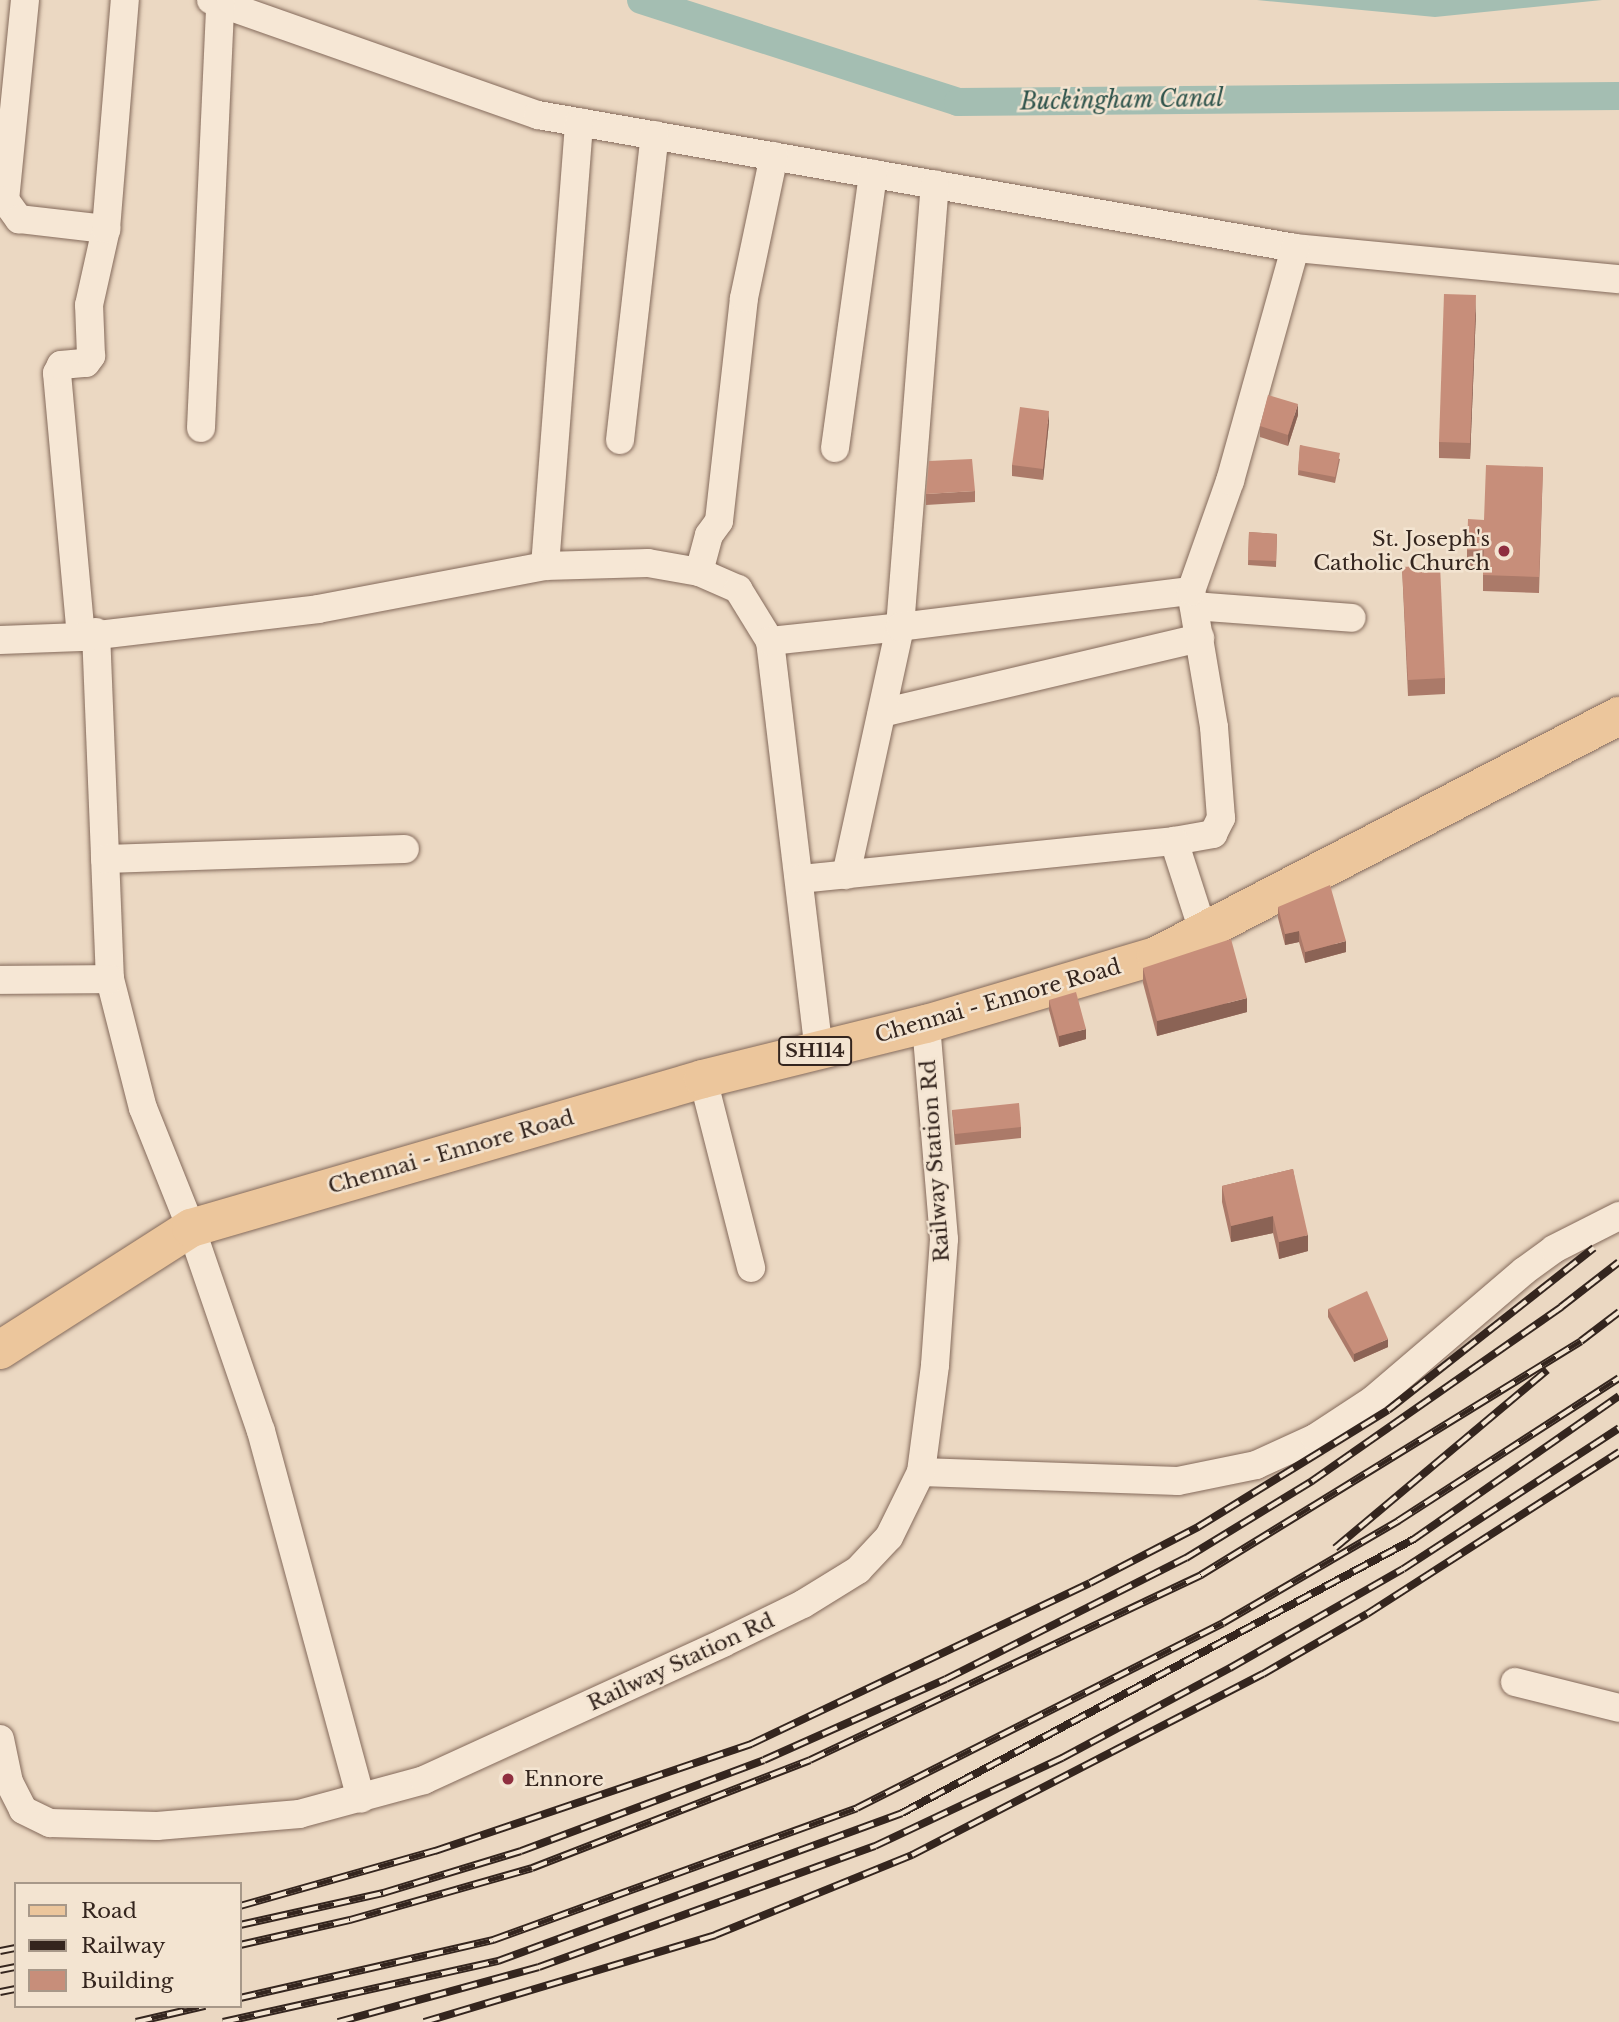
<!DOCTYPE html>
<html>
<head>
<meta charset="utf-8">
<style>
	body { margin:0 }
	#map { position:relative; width:1619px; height:2022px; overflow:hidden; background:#ebd8c2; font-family:"Libre Baskerville",serif }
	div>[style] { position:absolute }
	.water>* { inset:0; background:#a4beb2 }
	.canal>* { height:28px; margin:-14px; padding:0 14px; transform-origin:14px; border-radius:14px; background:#a4beb2 }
	.roads { filter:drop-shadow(0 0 2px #846a5b) drop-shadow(0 0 2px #846a5b) }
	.street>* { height:28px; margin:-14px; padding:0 14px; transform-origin:14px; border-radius:14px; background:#f6e7d5 }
	.primary>* { height:38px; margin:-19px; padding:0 19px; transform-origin:19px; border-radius:19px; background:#ecc69c }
	.rail>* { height:8px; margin-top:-4px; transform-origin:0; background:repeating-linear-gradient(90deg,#f3e4d1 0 16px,#34251e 0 32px); box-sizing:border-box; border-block:2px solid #34251e }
	.wall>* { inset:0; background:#ab7a69 }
	.shaded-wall>* { inset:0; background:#8b6355 }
	.building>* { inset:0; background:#c78e7a }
	.dots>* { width:19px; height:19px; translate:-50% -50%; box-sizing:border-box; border:4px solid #f3e4d1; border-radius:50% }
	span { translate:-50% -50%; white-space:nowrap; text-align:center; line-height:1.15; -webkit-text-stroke:5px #f3e4d1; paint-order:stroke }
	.shield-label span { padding:2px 5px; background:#f3e4d1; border:2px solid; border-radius:5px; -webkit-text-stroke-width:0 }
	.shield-label { font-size:19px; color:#34251e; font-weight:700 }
	.poi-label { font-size:21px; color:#34251e }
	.right { translate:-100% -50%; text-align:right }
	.left { translate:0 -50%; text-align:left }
	.street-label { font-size:21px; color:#34251e }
	.water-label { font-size:23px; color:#2e534b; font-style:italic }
	.legend { position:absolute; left:14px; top:1882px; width:228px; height:126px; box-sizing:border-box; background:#f3e4d1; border:2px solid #a79889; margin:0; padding:9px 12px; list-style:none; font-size:21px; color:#34251e }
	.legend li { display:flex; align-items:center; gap:14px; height:35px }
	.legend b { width:35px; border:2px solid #a79889 }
</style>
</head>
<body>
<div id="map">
	<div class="water">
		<div style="clip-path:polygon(1257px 0,1602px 0,1435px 17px)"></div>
	</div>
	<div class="canal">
		<div style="left:641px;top:0;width:333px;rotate:17.8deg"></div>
		<div style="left:958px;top:102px;width:661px;rotate:-0.52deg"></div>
	</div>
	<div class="roads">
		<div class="street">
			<div style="left:25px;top:0;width:201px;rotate:95.7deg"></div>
			<div style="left:5px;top:200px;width:24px;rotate:54deg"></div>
			<div style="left:19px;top:219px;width:88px;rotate:6.6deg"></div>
			<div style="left:211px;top:0;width:347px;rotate:19.4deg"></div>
			<div style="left:538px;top:115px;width:769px;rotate:9.96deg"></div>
			<div style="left:1295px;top:248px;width:325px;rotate:5.5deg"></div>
			<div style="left:201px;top:428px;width:425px;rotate:-87.4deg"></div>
			<div style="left:620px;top:440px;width:307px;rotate:-83.5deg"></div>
			<div style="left:835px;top:448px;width:277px;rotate:-82.1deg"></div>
			<div style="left:545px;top:566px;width:445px;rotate:-85.6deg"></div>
			<div style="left:699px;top:572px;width:38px;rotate:-75deg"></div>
			<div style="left:709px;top:535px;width:17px;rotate:-54deg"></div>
			<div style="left:719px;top:521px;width:224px;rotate:-83.6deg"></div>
			<div style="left:744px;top:298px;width:145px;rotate:-78.1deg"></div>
			<div style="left:1194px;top:606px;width:158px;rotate:4.3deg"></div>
			<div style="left:96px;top:632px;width:347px;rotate:87.7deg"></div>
			<div style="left:110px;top:979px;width:133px;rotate:75.7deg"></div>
			<div style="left:143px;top:1108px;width:129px;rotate:68.2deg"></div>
			<div style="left:191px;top:1228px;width:215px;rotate:71deg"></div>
			<div style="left:261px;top:1431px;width:381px;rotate:74.8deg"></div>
			<div style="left:81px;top:637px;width:265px;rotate:-95.2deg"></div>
			<div style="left:57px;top:373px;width:9px;rotate:-63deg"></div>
			<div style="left:61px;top:365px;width:25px;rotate:-5deg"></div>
			<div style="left:86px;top:363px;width:9px;rotate:-54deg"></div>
			<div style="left:91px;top:356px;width:51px;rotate:-92.2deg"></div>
			<div style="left:89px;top:305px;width:78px;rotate:-77.4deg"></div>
			<div style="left:106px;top:229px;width:230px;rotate:-85.3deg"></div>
			<div style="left:0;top:640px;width:81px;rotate:-2.1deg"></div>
			<div style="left:81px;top:637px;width:239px;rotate:-6.7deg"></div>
			<div style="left:318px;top:609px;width:231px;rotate:-10.7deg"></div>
			<div style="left:545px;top:566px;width:103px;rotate:-1.7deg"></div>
			<div style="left:648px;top:563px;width:52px;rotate:10deg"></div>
			<div style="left:699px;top:572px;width:43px;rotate:23.6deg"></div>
			<div style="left:738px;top:589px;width:61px;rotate:58.4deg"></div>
			<div style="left:770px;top:641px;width:412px;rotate:83.2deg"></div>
			<div style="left:770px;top:641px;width:131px;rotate:-6.1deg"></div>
			<div style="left:900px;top:627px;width:444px;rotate:-85.5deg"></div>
			<div style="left:882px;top:713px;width:327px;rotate:-13.3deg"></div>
			<div style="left:1174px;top:841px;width:40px;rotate:-10deg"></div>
			<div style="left:1213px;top:834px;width:18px;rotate:-63deg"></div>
			<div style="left:1221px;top:818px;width:91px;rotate:-94.4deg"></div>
			<div style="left:1214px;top:727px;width:138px;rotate:-99.6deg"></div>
			<div style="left:105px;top:859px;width:300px;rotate:-1.9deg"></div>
			<div style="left:846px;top:875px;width:254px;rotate:-77.7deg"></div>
			<div style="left:900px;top:627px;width:293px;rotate:-7.1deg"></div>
			<div style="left:1191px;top:591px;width:117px;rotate:-70.5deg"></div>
			<div style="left:1230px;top:481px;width:242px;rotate:-74.4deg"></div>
			<div style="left:801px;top:879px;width:375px;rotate:-5.8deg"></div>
			<div style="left:1174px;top:841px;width:98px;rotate:72.1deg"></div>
			<div style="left:0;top:980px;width:110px;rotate:-0.5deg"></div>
			<div style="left:703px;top:1079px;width:195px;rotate:75.7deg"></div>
			<div style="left:921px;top:1472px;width:257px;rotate:2deg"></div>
			<div style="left:1178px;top:1481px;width:80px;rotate:-11.6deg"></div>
			<div style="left:1256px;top:1465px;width:65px;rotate:-24.6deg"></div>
			<div style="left:1315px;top:1438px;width:69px;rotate:-33.2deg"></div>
			<div style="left:1373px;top:1400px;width:199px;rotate:-40.5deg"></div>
			<div style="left:1524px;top:1271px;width:37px;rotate:-36deg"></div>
			<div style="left:1554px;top:1249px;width:73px;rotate:-26.9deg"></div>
			<div style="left:1515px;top:1682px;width:107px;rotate:14deg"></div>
			<div style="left:0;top:1739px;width:44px;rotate:78.2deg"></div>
			<div style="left:9px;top:1782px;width:31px;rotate:63deg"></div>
			<div style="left:23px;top:1810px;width:30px;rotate:26deg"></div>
			<div style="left:50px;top:1823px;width:107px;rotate:1.6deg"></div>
			<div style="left:157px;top:1826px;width:143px;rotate:-4.8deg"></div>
			<div style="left:299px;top:1814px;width:130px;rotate:-15.2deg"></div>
			<div style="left:424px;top:1780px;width:329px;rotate:-24.6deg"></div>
			<div style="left:723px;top:1643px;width:89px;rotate:-26deg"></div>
			<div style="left:803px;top:1604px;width:65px;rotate:-31.7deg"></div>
			<div style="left:858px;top:1570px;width:45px;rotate:-46.8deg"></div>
			<div style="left:889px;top:1537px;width:72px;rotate:-63.8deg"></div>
			<div style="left:921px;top:1472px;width:108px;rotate:-82.5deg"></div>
			<div style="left:935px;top:1365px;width:126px;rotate:-85.9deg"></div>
			<div style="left:944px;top:1239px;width:216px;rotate:-94.8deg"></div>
		</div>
		<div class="primary">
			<div style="left:0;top:1350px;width:227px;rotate:-32.6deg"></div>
			<div style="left:191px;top:1228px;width:533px;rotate:-16.23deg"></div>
			<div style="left:703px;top:1079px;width:230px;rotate:-13.9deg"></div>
			<div style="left:926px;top:1024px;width:240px;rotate:-16.5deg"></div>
			<div style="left:1156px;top:956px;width:522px;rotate:-27.4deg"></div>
		</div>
	</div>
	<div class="rail">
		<div style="left:1335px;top:1548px;width:277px;rotate:-40deg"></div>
		<div style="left:240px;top:1906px;width:203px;rotate:-15.8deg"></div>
		<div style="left:435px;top:1851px;width:334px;rotate:-18.7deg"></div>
		<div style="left:751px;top:1744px;width:375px;rotate:-25.4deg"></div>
		<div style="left:1090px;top:1583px;width:122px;rotate:-27.4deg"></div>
		<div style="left:1198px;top:1527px;width:223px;rotate:-31.6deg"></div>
		<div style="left:1388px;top:1410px;width:262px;rotate:-38.2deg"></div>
		<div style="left:240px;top:1925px;width:147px;rotate:-12.6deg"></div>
		<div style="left:383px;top:1893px;width:144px;rotate:-16.9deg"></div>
		<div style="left:521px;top:1851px;width:259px;rotate:-20.5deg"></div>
		<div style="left:764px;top:1760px;width:199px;rotate:-24deg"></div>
		<div style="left:946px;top:1679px;width:269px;rotate:-26.8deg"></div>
		<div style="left:1186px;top:1558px;width:148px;rotate:-31.4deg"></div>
		<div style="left:1312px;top:1481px;width:304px;rotate:-34.9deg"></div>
		<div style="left:1561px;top:1307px;width:73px;rotate:-37.8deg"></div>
		<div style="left:240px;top:1945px;width:113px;rotate:-12.8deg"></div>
		<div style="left:350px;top:1920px;width:189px;rotate:-15.9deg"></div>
		<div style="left:532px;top:1868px;width:298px;rotate:-21.2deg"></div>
		<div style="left:810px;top:1760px;width:433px;rotate:-25.3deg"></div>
		<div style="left:1201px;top:1575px;width:446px;rotate:-31.6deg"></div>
		<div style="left:1581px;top:1341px;width:48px;rotate:-37.3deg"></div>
		<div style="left:0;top:1951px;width:16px;rotate:-11deg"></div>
		<div style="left:0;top:1970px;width:16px;rotate:-11deg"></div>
		<div style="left:0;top:1992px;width:16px;rotate:-11deg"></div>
		<div style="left:240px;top:1998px;width:260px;rotate:-12.9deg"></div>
		<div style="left:493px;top:1940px;width:387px;rotate:-19.9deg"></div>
		<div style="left:857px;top:1808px;width:410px;rotate:-26.8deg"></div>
		<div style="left:1223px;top:1623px;width:203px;rotate:-30.2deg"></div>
		<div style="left:1398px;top:1521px;width:263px;rotate:-32.9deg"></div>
		<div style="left:136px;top:2022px;width:71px;rotate:-13.1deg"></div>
		<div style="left:223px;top:2022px;width:282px;rotate:-12.5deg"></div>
		<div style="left:498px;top:1961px;width:430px;rotate:-20.1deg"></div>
		<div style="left:902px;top:1813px;width:581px;rotate:-28.15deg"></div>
		<div style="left:1414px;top:1539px;width:250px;rotate:-34.9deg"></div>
		<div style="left:338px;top:2022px;width:208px;rotate:-15.3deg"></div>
		<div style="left:539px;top:1967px;width:357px;rotate:-19.8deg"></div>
		<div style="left:875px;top:1846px;width:207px;rotate:-25.2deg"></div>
		<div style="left:1062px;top:1758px;width:191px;rotate:-28.2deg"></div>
		<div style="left:1230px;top:1668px;width:199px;rotate:-29.8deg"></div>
		<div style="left:1403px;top:1569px;width:258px;rotate:-33.1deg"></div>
		<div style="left:424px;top:2022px;width:304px;rotate:-16.6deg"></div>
		<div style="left:715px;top:1935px;width:213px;rotate:-22.1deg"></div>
		<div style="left:912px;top:1855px;width:395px;rotate:-27.3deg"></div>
		<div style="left:1263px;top:1674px;width:120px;rotate:-30deg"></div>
		<div style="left:1367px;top:1614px;width:300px;rotate:-32.7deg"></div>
	</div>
	<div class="wall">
		<div style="clip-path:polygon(1476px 311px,1470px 459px,1439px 458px,1439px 442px)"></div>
		<div style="clip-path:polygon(1298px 415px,1288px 446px,1260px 437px,1260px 426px)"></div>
		<div style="clip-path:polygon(1049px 422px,1043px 480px,1012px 476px,1012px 465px)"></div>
		<div style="clip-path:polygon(1300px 445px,1340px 459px,1335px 483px,1298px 475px)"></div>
		<div style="clip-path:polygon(1543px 467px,1539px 593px,1483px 591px,1483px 567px,1467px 566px,1467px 550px,1484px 520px)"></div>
		<div style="clip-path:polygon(975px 491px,975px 502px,926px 505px,926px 494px)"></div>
		<div style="clip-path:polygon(1249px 532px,1277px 534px,1276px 567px,1248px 565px)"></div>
		<div style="clip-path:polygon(1402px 567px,1445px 678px,1445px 694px,1408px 696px)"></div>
		<div style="clip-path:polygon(1278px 907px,1346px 952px,1305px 963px,1299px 942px,1285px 945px,1278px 918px)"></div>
		<div style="clip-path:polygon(1143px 968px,1247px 1012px,1157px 1036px,1143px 983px)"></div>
		<div style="clip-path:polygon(1049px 1000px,1086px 1039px,1059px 1047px,1049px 1010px)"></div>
		<div style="clip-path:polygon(952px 1110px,1021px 1127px,1021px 1138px,955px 1145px)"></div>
		<div style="clip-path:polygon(1293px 1169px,1308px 1251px,1279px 1259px,1273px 1233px,1231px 1242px,1222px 1202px,1222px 1186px)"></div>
		<div style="clip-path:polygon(1328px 1309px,1388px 1347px,1354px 1362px,1328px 1317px)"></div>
	</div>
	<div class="shaded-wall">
		<div style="clip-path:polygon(1476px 295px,1476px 311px,1470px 459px,1470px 443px)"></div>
		<div style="clip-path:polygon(1298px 404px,1298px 415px,1288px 446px,1288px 435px)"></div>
		<div style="clip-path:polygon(1049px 411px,1049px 422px,1043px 480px,1043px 469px)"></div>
		<div style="clip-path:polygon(1299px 931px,1299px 942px,1285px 945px,1285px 934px)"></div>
		<div style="clip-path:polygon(1346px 941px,1346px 952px,1305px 963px,1305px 952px)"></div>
		<div style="clip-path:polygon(1247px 998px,1247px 1012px,1157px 1036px,1157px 1021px)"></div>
		<div style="clip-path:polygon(1086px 1029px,1086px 1039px,1059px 1047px,1059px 1036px)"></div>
		<div style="clip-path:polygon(1273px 1216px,1273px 1233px,1231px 1242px,1231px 1226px)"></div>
		<div style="clip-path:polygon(1308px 1235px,1308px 1251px,1279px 1259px,1279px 1242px)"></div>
		<div style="clip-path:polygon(1388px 1339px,1388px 1347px,1354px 1362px,1354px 1354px)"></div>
	</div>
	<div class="building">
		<div style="clip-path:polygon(1444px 294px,1476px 295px,1470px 443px,1439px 442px)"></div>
		<div style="clip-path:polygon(1268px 395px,1298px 404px,1288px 435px,1260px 426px)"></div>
		<div style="clip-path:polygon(1020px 407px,1049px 411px,1043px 469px,1012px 465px)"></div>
		<div style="clip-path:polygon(1300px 445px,1340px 453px,1335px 477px,1298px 470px)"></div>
		<div style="clip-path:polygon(972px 459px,975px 491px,926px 494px,929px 461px)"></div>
		<div style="clip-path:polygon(1486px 465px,1543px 467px,1539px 577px,1483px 575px,1484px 550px,1467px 550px,1468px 519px,1484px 520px)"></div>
		<div style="clip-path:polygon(1249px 532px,1277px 534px,1276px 561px,1248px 560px)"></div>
		<div style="clip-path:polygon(1440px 565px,1445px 678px,1408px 680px,1402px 567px)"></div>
		<div style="clip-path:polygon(1330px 885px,1346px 941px,1305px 952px,1299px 931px,1285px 934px,1278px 907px)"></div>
		<div style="clip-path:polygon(1231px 939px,1247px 998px,1157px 1021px,1143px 968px)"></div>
		<div style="clip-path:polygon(1076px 992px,1086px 1029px,1059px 1036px,1049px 1000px)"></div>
		<div style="clip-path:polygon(1019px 1103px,1021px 1127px,955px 1134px,952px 1110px)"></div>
		<div style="clip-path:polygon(1293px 1169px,1308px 1235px,1279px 1242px,1273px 1216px,1231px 1226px,1222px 1186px)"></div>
		<div style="clip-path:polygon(1367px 1291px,1388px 1339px,1354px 1354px,1328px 1309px)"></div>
	</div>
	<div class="dots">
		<div style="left:1504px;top:551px;background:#8f2e3f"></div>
		<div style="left:508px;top:1779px;background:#8f2e3f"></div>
	</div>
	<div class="shield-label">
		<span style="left:815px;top:1051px">SH114</span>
	</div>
	<div class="poi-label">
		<span class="right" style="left:1490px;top:551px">St. Joseph's<br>Catholic Church</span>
		<span class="left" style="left:524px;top:1779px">Ennore</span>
	</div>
	<div class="street-label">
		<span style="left:998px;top:1001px;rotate:-16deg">Chennai - Ennore Road</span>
		<span style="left:451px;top:1152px;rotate:-16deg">Chennai - Ennore Road</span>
		<span style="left:935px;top:1161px;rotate:-94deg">Railway Station Rd</span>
		<span style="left:681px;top:1662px;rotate:-25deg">Railway Station Rd</span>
	</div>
	<div class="water-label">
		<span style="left:1122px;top:100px;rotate:-1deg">Buckingham Canal</span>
	</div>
	<ul class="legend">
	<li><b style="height:9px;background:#ecc69c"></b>Road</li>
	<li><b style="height:9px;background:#34251e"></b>Railway</li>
	<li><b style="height:19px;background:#c78e7a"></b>Building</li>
	</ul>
</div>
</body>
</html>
